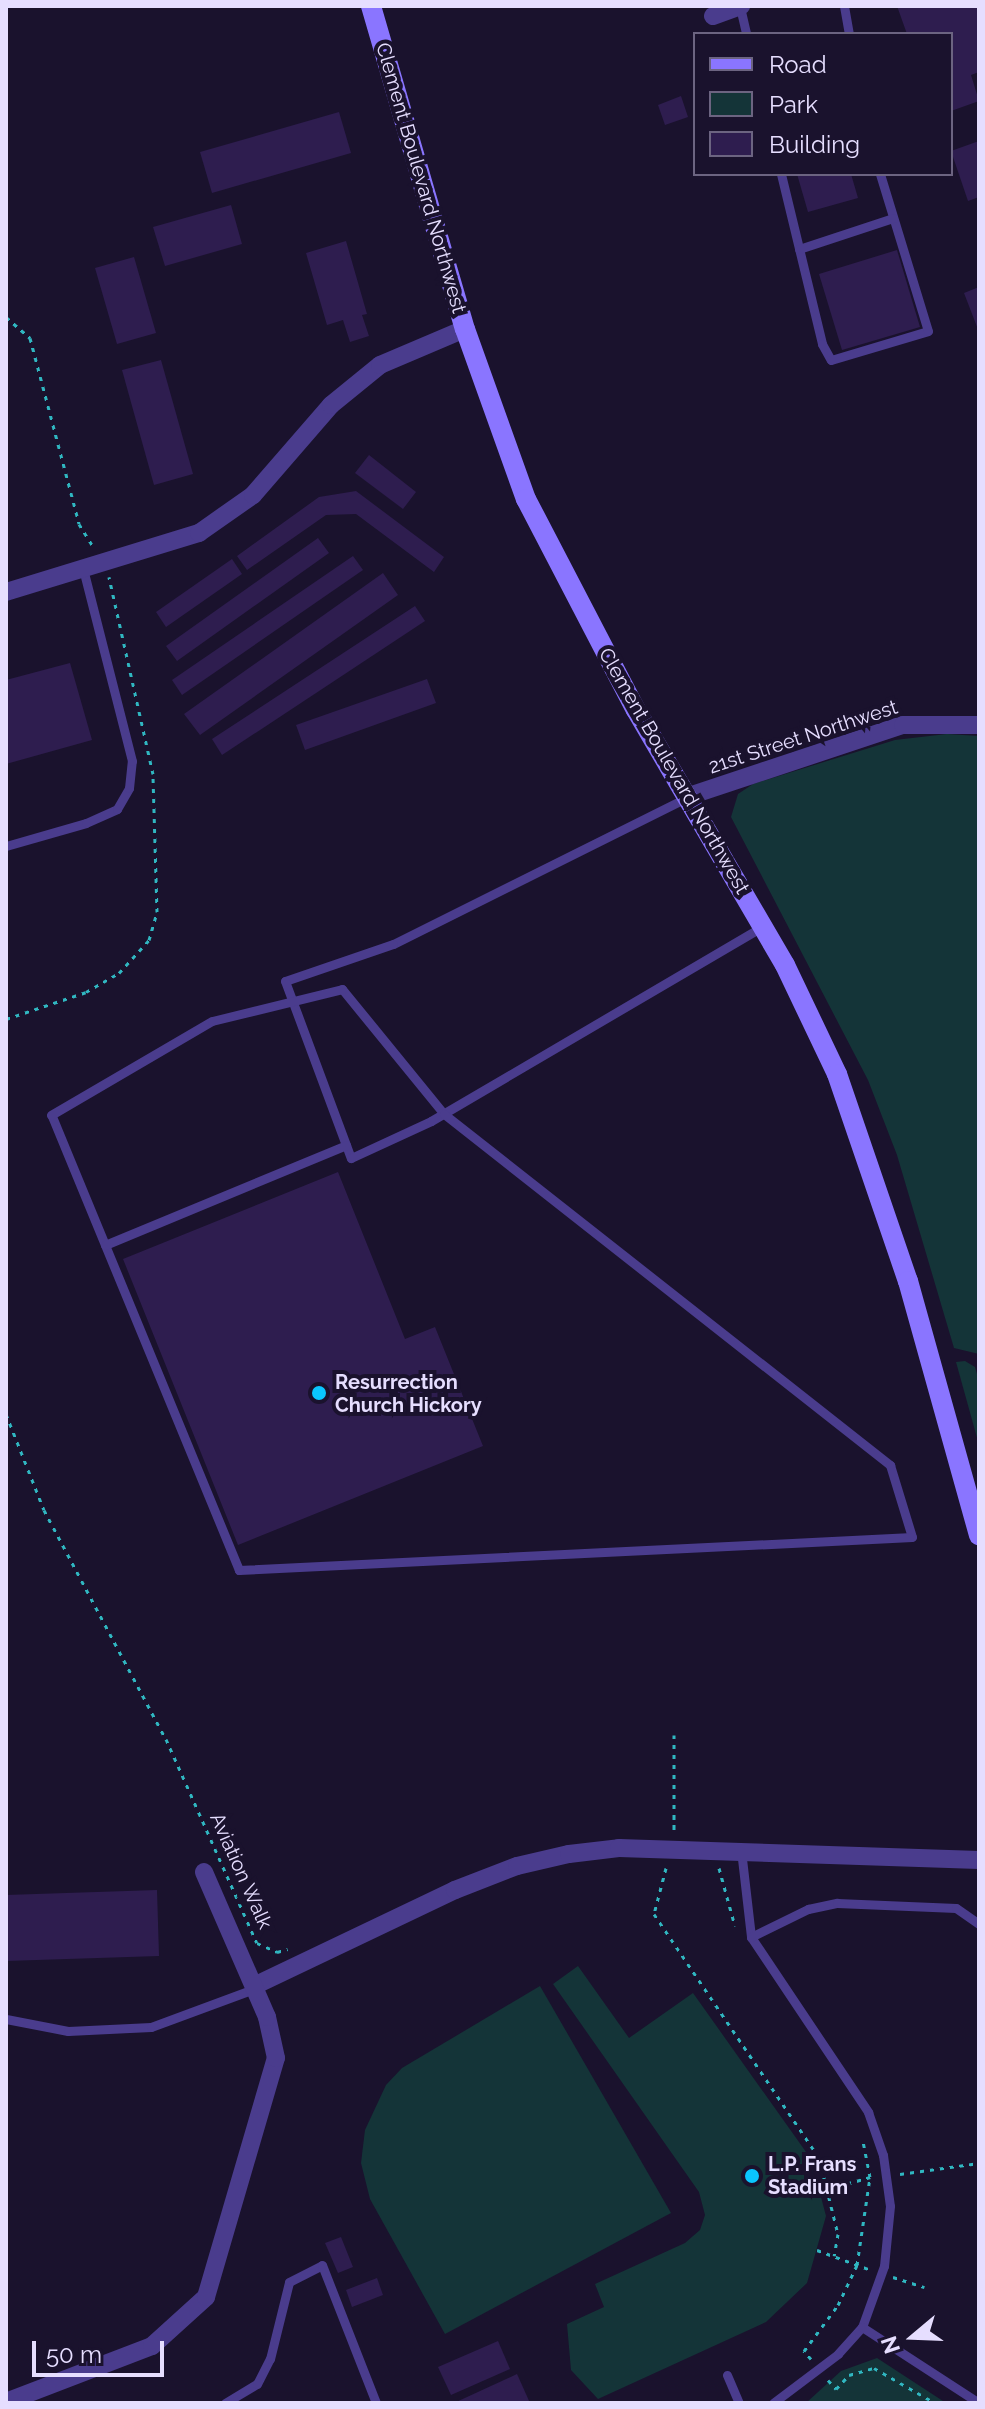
<!DOCTYPE html>
<html>
<head>
<meta charset="utf-8">
<style>
	body { margin:0 }
	#map { position:relative; width:985px; height:2409px; overflow:hidden; background:#1a122d; font-family:Raleway,sans-serif }
	div>[style] { position:absolute }
	.green>* { inset:0; background:#143438 }
	.building>* { inset:0; background:#2e1d4f }
	.path>* { height:3px; margin-top:-1.5px; transform-origin:0; background:repeating-linear-gradient(90deg,#30b7c1 0 4px,transparent 0 10px) }
	.lane>* { height:9px; margin:-4.5px; padding:0 4.5px; transform-origin:4.5px; border-radius:4.5px; background:#4a3c8d }
	.street>* { height:18px; margin:-9px; padding:0 9px; transform-origin:9px; border-radius:9px; background:#4a3c8d }
	.secondary>* { height:20px; margin:-10px; padding:0 10px; transform-origin:10px; border-radius:10px; background:#8a75ff }
	.dots>* { width:22px; height:22px; translate:-50% -50%; box-sizing:border-box; border:4px solid #1a122d; border-radius:50% }
	span { translate:-50% -50%; white-space:nowrap; text-align:center; line-height:1.15; -webkit-text-stroke:8px #1a122d; paint-order:stroke }
	.street-label { font-size:20px; color:#e6deff }
	.poi-label { font-size:20px; color:#e6deff; font-weight:700 }
	.left { translate:0 -50%; text-align:left }
	.frame { position:absolute; inset:0; border:8px solid #e6deff; pointer-events:none }
	.legend { position:absolute; left:693px; top:32px; width:260px; height:144px; box-sizing:border-box; background:#1a122d; border:2px solid #6c6481; margin:0; padding:10px 14px; list-style:none; font-size:24px; color:#e6deff }
	.legend li { display:flex; align-items:center; gap:16px; height:40px }
	.legend b { width:40px; border:2px solid #6c6481 }
	.north { position:absolute; left:873px; top:2297px; width:80px; height:80px; -webkit-text-stroke:6px #1a122d; paint-order:stroke; rotate:251deg; font-size:22px; font-weight:700; line-height:32px; text-align:center; color:#e6deff }
	.north::after { content:''; display:block; margin:auto; width:28px; height:36px; background:#e6deff; clip-path:polygon(50% 0,100% 100%,50% 72%,0 100%) }
	.scale { position:absolute; left:32px; top:2341px; width:132px; height:36px; box-sizing:border-box; border:4px solid #e6deff; border-top:0; padding-left:10px; font-size:24px; line-height:28px; white-space:nowrap; color:#e6deff; -webkit-text-stroke:6px #1a122d; paint-order:stroke }
</style>
</head>
<body>
<div id="map">
	<div class="green">
		<div style="clip-path:polygon(947px 734px,979px 736px,979px 1354px,954px 1348px,897px 1155px,868px 1080px,731px 817px,738px 794px,753px 784px,895px 740px)"></div>
		<div style="clip-path:polygon(965px 1361px,975px 1367px,979px 1381px,979px 1445px,956px 1362px)"></div>
		<div style="clip-path:polygon(578px 1966px,629px 2038px,693px 1993px,811px 2159px,826px 2216px,807px 2283px,766px 2322px,598px 2399px,571px 2370px,567px 2324px,604px 2307px,595px 2284px,685px 2243px,700px 2230px,705px 2215px,699px 2192px,553px 1984px)"></div>
		<div style="clip-path:polygon(540px 1986px,671px 2213px,445px 2334px,370px 2199px,361px 2163px,365px 2130px,386px 2085px,402px 2068px)"></div>
		<div style="clip-path:polygon(877px 2358px,946px 2403px,806px 2403px,841px 2371px)"></div>
	</div>
	<div class="building">
		<div style="clip-path:polygon(897px 6px,979px 6px,979px 72px,971px 75px,979px 101px,951px 111px,951px 34px,907px 34px)"></div>
		<div style="clip-path:polygon(681px 96px,688px 117px,665px 125px,658px 105px)"></div>
		<div style="clip-path:polygon(339px 112px,351px 153px,212px 193px,200px 152px)"></div>
		<div style="clip-path:polygon(979px 141px,979px 197px,968px 201px,951px 151px)"></div>
		<div style="clip-path:polygon(797px 174px,851px 174px,858px 198px,808px 212px)"></div>
		<div style="clip-path:polygon(231px 205px,242px 244px,165px 266px,153px 227px)"></div>
		<div style="clip-path:polygon(346px 241px,367px 314px,362px 315px,369px 336px,350px 342px,343px 320px,327px 325px,306px 253px)"></div>
		<div style="clip-path:polygon(897px 250px,920px 327px,842px 350px,819px 274px)"></div>
		<div style="clip-path:polygon(134px 257px,156px 333px,117px 344px,95px 268px)"></div>
		<div style="clip-path:polygon(979px 287px,979px 332px,964px 293px)"></div>
		<div style="clip-path:polygon(161px 360px,193px 474px,154px 485px,122px 370px)"></div>
		<div style="clip-path:polygon(369px 455px,416px 492px,403px 509px,355px 473px)"></div>
		<div style="clip-path:polygon(356px 491px,444px 557px,434px 572px,356px 514px,326px 515px,247px 570px,237px 556px,319px 497px)"></div>
		<div style="clip-path:polygon(318px 538px,329px 553px,177px 661px,166px 646px)"></div>
		<div style="clip-path:polygon(353px 556px,363px 570px,182px 695px,172px 680px)"></div>
		<div style="clip-path:polygon(232px 559px,242px 574px,166px 627px,156px 612px)"></div>
		<div style="clip-path:polygon(383px 573px,398px 595px,200px 735px,184px 714px)"></div>
		<div style="clip-path:polygon(415px 606px,425px 621px,222px 755px,212px 739px)"></div>
		<div style="clip-path:polygon(70px 663px,92px 740px,6px 764px,6px 680px)"></div>
		<div style="clip-path:polygon(427px 679px,436px 703px,305px 750px,296px 725px)"></div>
		<div style="clip-path:polygon(338px 1172px,405px 1339px,435px 1327px,483px 1446px,238px 1545px,123px 1259px)"></div>
		<div style="clip-path:polygon(157px 1890px,159px 1956px,6px 1961px,6px 1895px)"></div>
		<div style="clip-path:polygon(341px 2237px,353px 2267px,338px 2273px,325px 2243px)"></div>
		<div style="clip-path:polygon(377px 2278px,383px 2295px,352px 2307px,346px 2290px)"></div>
		<div style="clip-path:polygon(498px 2341px,510px 2369px,451px 2395px,438px 2367px)"></div>
		<div style="clip-path:polygon(517px 2374px,530px 2403px,454px 2403px)"></div>
	</div>
	<div class="path">
		<div style="left:6px;top:317px;width:32px;rotate:41deg"></div>
		<div style="left:30px;top:338px;width:192px;rotate:75.2deg"></div>
		<div style="left:79px;top:524px;width:26px;rotate:58deg"></div>
		<div style="left:6px;top:1019px;width:84px;rotate:-18.6deg"></div>
		<div style="left:86px;top:992px;width:38px;rotate:-30deg"></div>
		<div style="left:119px;top:973px;width:45px;rotate:-47.7deg"></div>
		<div style="left:149px;top:940px;width:29px;rotate:-74deg"></div>
		<div style="left:157px;top:912px;width:138px;rotate:-91.7deg"></div>
		<div style="left:153px;top:774px;width:202px;rotate:-102.6deg"></div>
		<div style="left:6px;top:1414px;width:103px;rotate:68.4deg"></div>
		<div style="left:44px;top:1510px;width:259px;rotate:62deg"></div>
		<div style="left:166px;top:1739px;width:223px;rotate:66deg"></div>
		<div style="left:257px;top:1943px;width:22px;rotate:24deg"></div>
		<div style="left:277px;top:1952px;width:11px;rotate:-15deg"></div>
		<div style="left:674px;top:1735px;width:96px;rotate:90deg"></div>
		<div style="left:666px;top:1868px;width:48px;rotate:104.6deg"></div>
		<div style="left:654px;top:1914px;width:295px;rotate:55.9deg"></div>
		<div style="left:819px;top:2158px;width:78px;rotate:76deg"></div>
		<div style="left:838px;top:2234px;width:22px;rotate:100deg"></div>
		<div style="left:719px;top:1868px;width:60px;rotate:74.6deg"></div>
		<div style="left:900px;top:2174px;width:80px;rotate:-7.9deg"></div>
		<div style="left:828px;top:2189px;width:44px;rotate:-15.9deg"></div>
		<div style="left:817px;top:2250px;width:58px;rotate:20.3deg"></div>
		<div style="left:893px;top:2277px;width:33px;rotate:18deg"></div>
		<div style="left:811px;top:2359px;width:11px;rotate:-131deg"></div>
		<div style="left:804px;top:2351px;width:57px;rotate:-53.5deg"></div>
		<div style="left:838px;top:2305px;width:44px;rotate:-64.6deg"></div>
		<div style="left:857px;top:2265px;width:89px;rotate:-81.6deg"></div>
		<div style="left:870px;top:2177px;width:36px;rotate:-101deg"></div>
		<div style="left:828px;top:2380px;width:12px;rotate:48deg"></div>
		<div style="left:836px;top:2389px;width:19px;rotate:-47deg"></div>
		<div style="left:849px;top:2375px;width:26px;rotate:-16deg"></div>
		<div style="left:874px;top:2368px;width:70px;rotate:29.8deg"></div>
	</div>
	<div class="lane">
		<div style="left:844px;top:6px;width:28px;rotate:80deg"></div>
		<div style="left:740px;top:7px;width:28px;rotate:77deg"></div>
		<div style="left:781px;top:174px;width:175px;rotate:76.4deg"></div>
		<div style="left:822px;top:344px;width:18px;rotate:61deg"></div>
		<div style="left:831px;top:360px;width:101px;rotate:-16.6deg"></div>
		<div style="left:928px;top:331px;width:164px;rotate:-107deg"></div>
		<div style="left:799px;top:249px;width:99px;rotate:-18.3deg"></div>
		<div style="left:686px;top:798px;width:327px;rotate:153.5deg"></div>
		<div style="left:393px;top:944px;width:114px;rotate:161.1deg"></div>
		<div style="left:285px;top:981px;width:189px;rotate:69.6deg"></div>
		<div style="left:351px;top:1158px;width:88px;rotate:-24.8deg"></div>
		<div style="left:431px;top:1121px;width:385px;rotate:-30.4deg"></div>
		<div style="left:6px;top:846px;width:83px;rotate:-16deg"></div>
		<div style="left:86px;top:823px;width:34px;rotate:-24deg"></div>
		<div style="left:117px;top:809px;width:24px;rotate:-60deg"></div>
		<div style="left:129px;top:788px;width:27px;rotate:-84deg"></div>
		<div style="left:132px;top:761px;width:198px;rotate:-104.3deg"></div>
		<div style="left:342px;top:989px;width:161px;rotate:50.8deg"></div>
		<div style="left:444px;top:1114px;width:568px;rotate:38.2deg"></div>
		<div style="left:890px;top:1465px;width:75px;rotate:73deg"></div>
		<div style="left:912px;top:1537px;width:674px;rotate:177.19deg"></div>
		<div style="left:239px;top:1570px;width:492px;rotate:-112.4deg"></div>
		<div style="left:51px;top:1115px;width:186px;rotate:-30.3deg"></div>
		<div style="left:212px;top:1021px;width:134px;rotate:-13.8deg"></div>
		<div style="left:105px;top:1245px;width:261px;rotate:-22.5deg"></div>
		<div style="left:741px;top:1850px;width:88px;rotate:83.4deg"></div>
		<div style="left:751px;top:1937px;width:211px;rotate:56.2deg"></div>
		<div style="left:868px;top:2112px;width:46px;rotate:70.8deg"></div>
		<div style="left:883px;top:2155px;width:51px;rotate:82.2deg"></div>
		<div style="left:890px;top:2206px;width:60px;rotate:95.7deg"></div>
		<div style="left:884px;top:2266px;width:65px;rotate:109.8deg"></div>
		<div style="left:862px;top:2327px;width:36px;rotate:132deg"></div>
		<div style="left:838px;top:2354px;width:81px;rotate:143deg"></div>
		<div style="left:751px;top:1937px;width:64px;rotate:-26.2deg"></div>
		<div style="left:808px;top:1909px;width:30px;rotate:-12deg"></div>
		<div style="left:837px;top:1903px;width:119px;rotate:2.4deg"></div>
		<div style="left:956px;top:1908px;width:28px;rotate:35deg"></div>
		<div style="left:6px;top:2019px;width:63px;rotate:11deg"></div>
		<div style="left:68px;top:2031px;width:83px;rotate:-2.8deg"></div>
		<div style="left:151px;top:2027px;width:110px;rotate:-20.3deg"></div>
		<div style="left:862px;top:2327px;width:140px;rotate:33deg"></div>
		<div style="left:727px;top:2375px;width:30px;rotate:67deg"></div>
		<div style="left:225px;top:2403px;width:37px;rotate:-31deg"></div>
		<div style="left:257px;top:2384px;width:28px;rotate:-63deg"></div>
		<div style="left:270px;top:2359px;width:79px;rotate:-76.1deg"></div>
		<div style="left:289px;top:2282px;width:37px;rotate:-27deg"></div>
		<div style="left:322px;top:2265px;width:148px;rotate:68.6deg"></div>
	</div>
	<div class="street">
		<div style="left:713px;top:16px;width:30px;rotate:-20deg"></div>
		<div style="left:6px;top:592px;width:202px;rotate:-17deg"></div>
		<div style="left:199px;top:533px;width:66px;rotate:-35.1deg"></div>
		<div style="left:253px;top:495px;width:119px;rotate:-49.1deg"></div>
		<div style="left:331px;top:405px;width:63px;rotate:-39.2deg"></div>
		<div style="left:380px;top:365px;width:92px;rotate:-23deg"></div>
		<div style="left:689px;top:796px;width:225px;rotate:-18.4deg"></div>
		<div style="left:903px;top:725px;width:76px"></div>
		<div style="left:254px;top:1986px;width:223px;rotate:-25.5deg"></div>
		<div style="left:455px;top:1890px;width:66px;rotate:-21.2deg"></div>
		<div style="left:517px;top:1866px;width:53px;rotate:-13deg"></div>
		<div style="left:569px;top:1854px;width:50px;rotate:-6.8deg"></div>
		<div style="left:619px;top:1848px;width:360px;rotate:1.9deg"></div>
		<div style="left:6px;top:2402px;width:156px;rotate:-21deg"></div>
		<div style="left:152px;top:2346px;width:73px;rotate:-42.2deg"></div>
		<div style="left:206px;top:2297px;width:249px;rotate:-73.7deg"></div>
		<div style="left:276px;top:2058px;width:42px;rotate:-102.4deg"></div>
		<div style="left:267px;top:2017px;width:158px;rotate:-113.5deg"></div>
	</div>
	<div class="secondary">
		<div style="left:371px;top:6px;width:336px;rotate:73.8deg"></div>
		<div style="left:465px;top:329px;width:181px;rotate:70.3deg"></div>
		<div style="left:526px;top:499px;width:238px;rotate:62.5deg"></div>
		<div style="left:636px;top:710px;width:295px;rotate:59.7deg"></div>
		<div style="left:785px;top:965px;width:121px;rotate:64.5deg"></div>
		<div style="left:837px;top:1074px;width:219px;rotate:71.1deg"></div>
		<div style="left:908px;top:1281px;width:264px;rotate:74.4deg"></div>
	</div>
	<div class="dots">
		<div style="left:319px;top:1393px;background:#0ac6ff"></div>
		<div style="left:752px;top:2176px;background:#0ac6ff"></div>
	</div>
	<div class="street-label">
		<span style="left:421px;top:178px;rotate:74deg">Clement Boulevard Northwest</span>
		<span style="left:803px;top:737px;rotate:-18deg">21st Street Northwest</span>
		<span style="left:674px;top:771px;rotate:60deg">Clement Boulevard Northwest</span>
		<span style="left:241px;top:1871px;rotate:66deg">Aviation Walk</span>
	</div>
	<div class="poi-label">
		<span class="left" style="left:335px;top:1394px">Resurrection<br>Church Hickory</span>
		<span class="left" style="left:768px;top:2176px">L.P. Frans<br>Stadium</span>
	</div>
	<div class="frame"></div>
	<ul class="legend">
	<li><b style="height:10px;background:#8a75ff"></b>Road</li>
	<li><b style="height:22px;background:#143438"></b>Park</li>
	<li><b style="height:22px;background:#2e1d4f"></b>Building</li>
	</ul>
	<div class="north">N</div>
	<div class="scale">50 m</div>
</div>
</body>
</html>
